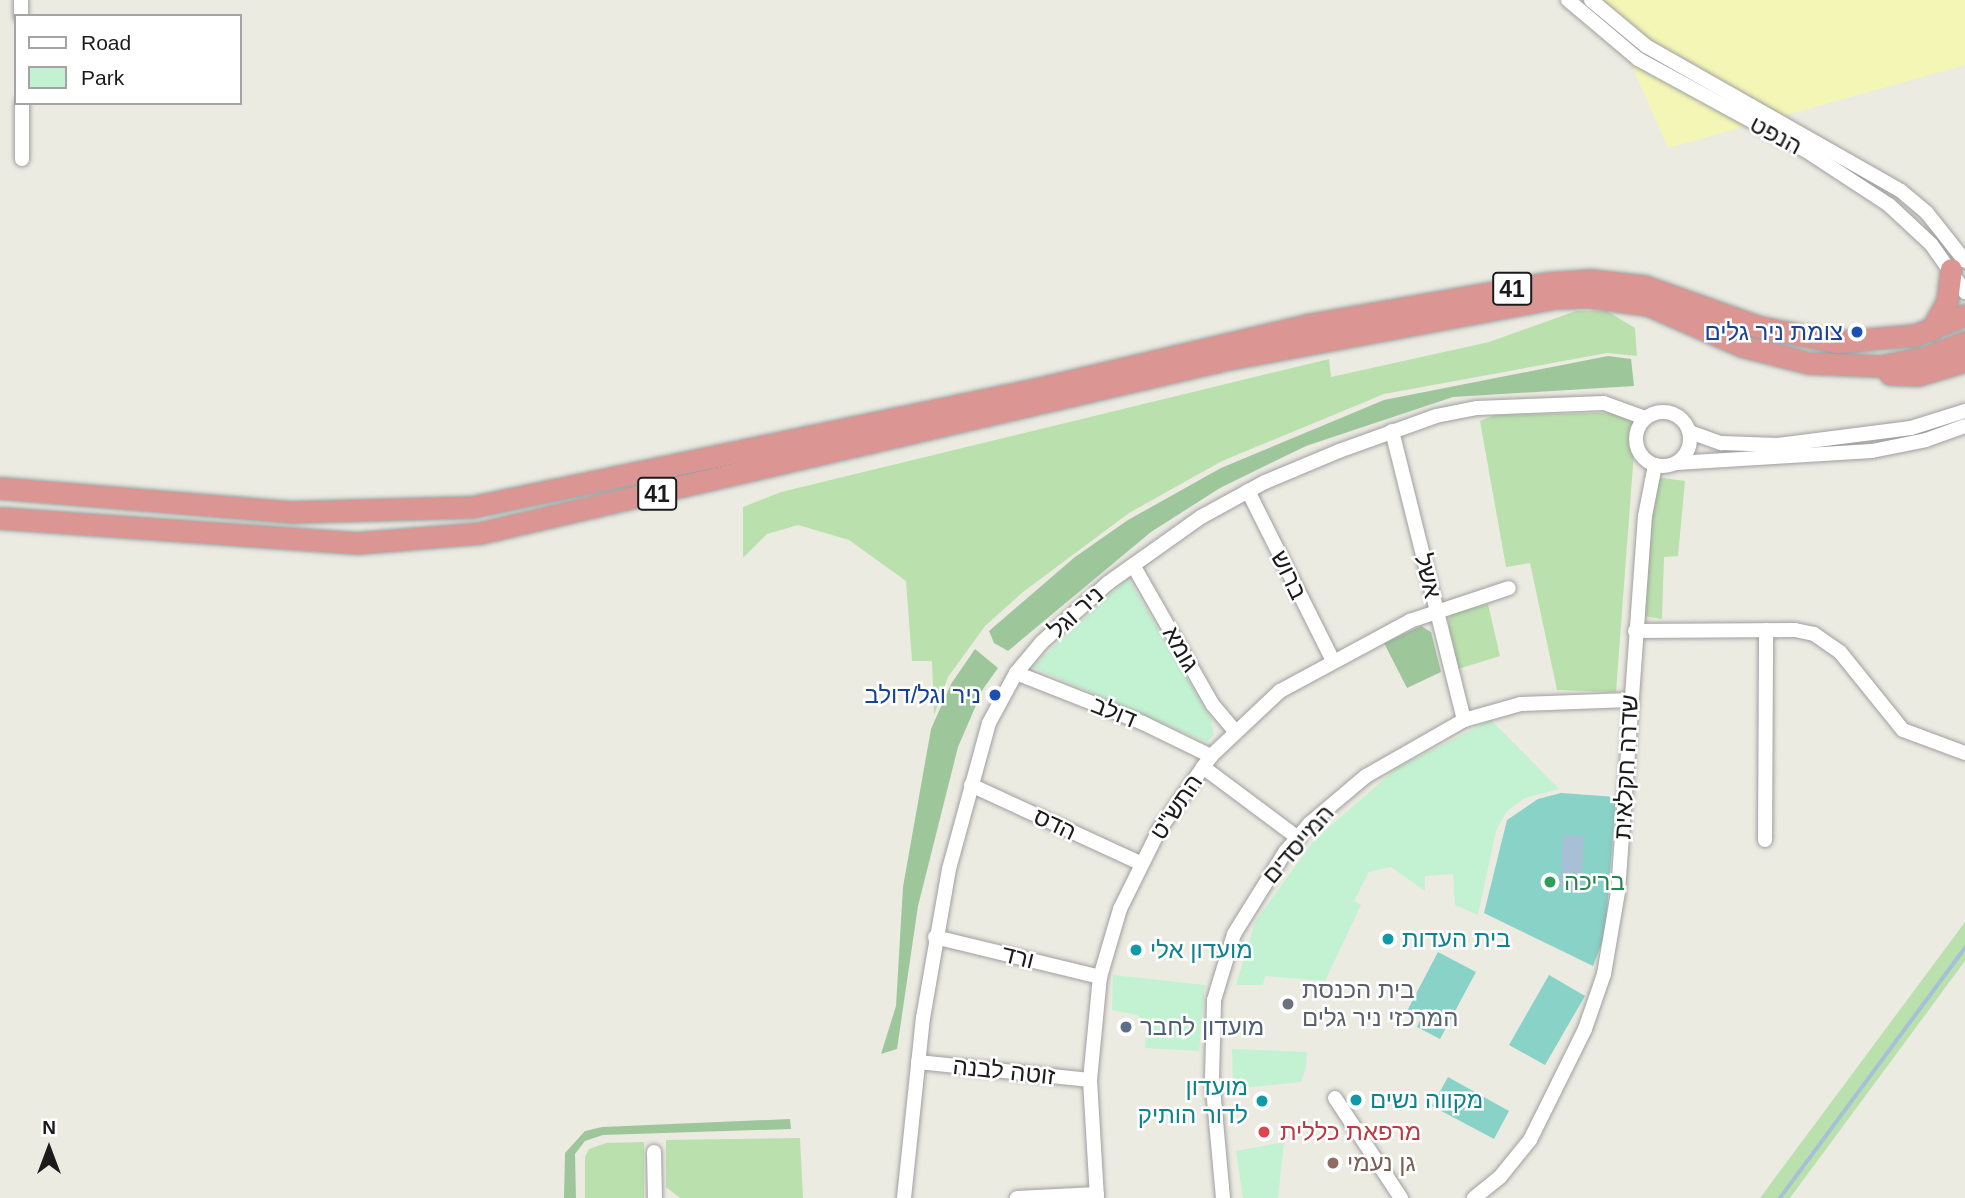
<!DOCTYPE html>
<html>
<head>
<meta charset="utf-8">
<style>
	body { margin:0 }
	#map { position:relative; width:1965px; height:1198px; overflow:hidden; background:#ecebe2; font-family:Helvetica,"Noto Sans Hebrew",sans-serif }
	div>[style] { position:absolute }
	.grass>* { inset:0; background:#bae1ad }
	.forest>* { inset:0; background:#9ec69b }
	.sand>* { inset:0; background:#f4f6b6 }
	.park>* { inset:0; background:#c3f2d2 }
	.pitch>* { inset:0; background:#88d2c7 }
	.water>* { inset:0; background:#a7c0d5 }
	.stream>* { height:3.5px; margin:-1.75px; padding:0 1.75px; transform-origin:1.75px; border-radius:1.75px; background:#a7c0d5 }
	.roads { filter:drop-shadow(0 0 2px #9f9f9f) drop-shadow(0 0 2px #9f9f9f) }
	.minor>* { height:14px; margin:-7px; padding:0 7px; transform-origin:7px; border-radius:7px; background:#fff }
	.minor>.ring { margin:-7px; padding:0; box-sizing:content-box; background:none; border:14px solid #fff; border-radius:50% }
	.highway>* { height:21px; margin:-10.5px; padding:0 10.5px; transform-origin:10.5px; border-radius:10.5px; background:#db9592 }
	.dots>* { width:19px; height:19px; translate:-50% -50%; box-sizing:border-box; border:4px solid #fff; border-radius:50% }
	span { translate:-50% -50%; white-space:nowrap; text-align:center; line-height:1.15; -webkit-text-stroke:5px #fff; paint-order:stroke }
	.shield-label span { padding:2px 5px; background:#fff; border:2px solid; border-radius:5px; -webkit-text-stroke-width:0 }
	.shield-label { font-size:23px; color:#1b1b1b; font-weight:700 }
	.street-label { font-size:24px; color:#1b1b1b }
	.transit-label { font-size:24px; color:#164399 }
	.right { translate:-100% -50%; text-align:right }
	.leisure-label { font-size:24px; color:#27864d }
	.left { translate:0 -50%; text-align:left }
	.culture-label { font-size:24px; color:#0d838f }
	.worship-label { font-size:24px; color:#5b616d }
	.service-label { font-size:24px; color:#4e5e75 }
	.health-label { font-size:24px; color:#be3a42 }
	.education-label { font-size:24px; color:#785e54 }
	.legend { position:absolute; left:14px; top:14px; width:228px; height:91px; box-sizing:border-box; background:#fff; border:2px solid #a4a4a4; margin:0; padding:9px 12px; list-style:none; font-size:21px; color:#1b1b1b }
	.legend li { display:flex; align-items:center; gap:14px; height:35px }
	.legend b { width:35px; border:2px solid #a4a4a4 }
	.north { position:absolute; left:14px; top:1114px; width:70px; height:70px; -webkit-text-stroke:5px #fff; paint-order:stroke; rotate:0deg; font-size:19px; font-weight:700; line-height:28px; text-align:center; color:#1b1b1b }
	.north::after { content:''; display:block; margin:auto; width:24px; height:32px; background:#1b1b1b; clip-path:polygon(50% 0,100% 100%,50% 72%,0 100%) }
</style>
</head>
<body>
<div id="map">
	<div class="grass">
		<div style="clip-path:polygon(1576px 311px,1607px 311px,1635px 328px,1637px 356px,1607px 353px,1384px 394px,1222px 461px,1129px 513px,1023px 592px,985px 626px,948px 677px,934px 715px,932px 661px,912px 661px,906px 581px,849px 540px,798px 525px,767px 534px,743px 558px,743px 507px,781px 492px,1329px 359px,1331px 377px,1489px 342px)"></div>
		<div style="clip-path:polygon(1637px 412px,1616px 692px,1557px 690px,1530px 563px,1506px 567px,1480px 421px,1495px 415px)"></div>
		<div style="clip-path:polygon(1656px 477px,1685px 481px,1678px 556px,1664px 557px,1662px 619px,1643px 616px)"></div>
		<div style="clip-path:polygon(1488px 604px,1500px 656px,1458px 669px,1448px 621px,1452px 614px)"></div>
		<div style="clip-path:polygon(1965px 922px,1965px 961px,1790px 1198px,1760px 1198px)"></div>
		<div style="clip-path:polygon(800px 1138px,803px 1198px,680px 1198px,666px 1187px,666px 1140px)"></div>
		<div style="clip-path:polygon(644px 1142px,644px 1198px,585px 1198px,585px 1157px,589px 1149px,606px 1143px)"></div>
	</div>
	<div class="forest">
		<div style="clip-path:polygon(1608px 356px,1631px 359px,1634px 386px,1453px 397px,1306px 446px,1220px 488px,1151px 532px,1008px 651px,994px 643px,989px 631px,1075px 557px,1128px 520px,1221px 468px,1384px 400px)"></div>
		<div style="clip-path:polygon(1421px 626px,1431px 632px,1441px 672px,1407px 688px,1384px 643px)"></div>
		<div style="clip-path:polygon(975px 649px,998px 668px,983px 689px,958px 747px,918px 906px,897px 1049px,881px 1054px,896px 1006px,903px 887px,931px 729px,951px 684px)"></div>
		<div style="clip-path:polygon(790px 1119px,791px 1129px,603px 1135px,585px 1141px,575px 1154px,576px 1198px,564px 1198px,565px 1153px,585px 1131px,602px 1127px)"></div>
	</div>
	<div class="sand">
		<div style="clip-path:polygon(1603px 0,1965px 0,1965px 65px,1668px 148px)"></div>
	</div>
	<div class="park">
		<div style="clip-path:polygon(1128px 578px,1211px 719px,1214px 735px,1207px 742px,1032px 667px)"></div>
		<div style="clip-path:polygon(1491px 720px,1559px 789px,1525px 798px,1507px 811px,1496px 831px,1478px 915px,1455px 905px,1453px 874px,1425px 876px,1425px 891px,1391px 867px,1369px 872px,1354px 901px,1361px 905px,1325px 981px,1265px 976px,1263px 985px,1236px 985px,1255px 922px,1314px 840px,1397px 768px)"></div>
		<div style="clip-path:polygon(1113px 975px,1205px 985px,1199px 1051px,1145px 1048px,1147px 1024px,1137px 1015px,1112px 1010px)"></div>
		<div style="clip-path:polygon(1232px 1049px,1307px 1052px,1306px 1067px,1301px 1082px,1233px 1089px)"></div>
		<div style="clip-path:polygon(1284px 1142px,1278px 1198px,1243px 1198px,1236px 1151px)"></div>
	</div>
	<div class="pitch">
		<div style="clip-path:polygon(1561px 793px,1616px 797px,1605px 935px,1593px 966px,1484px 913px,1507px 820px,1538px 799px)"></div>
		<div style="clip-path:polygon(1438px 952px,1476px 972px,1440px 1039px,1417px 1027px,1421px 1018px,1407px 1011px)"></div>
		<div style="clip-path:polygon(1549px 975px,1585px 996px,1545px 1065px,1509px 1045px)"></div>
		<div style="clip-path:polygon(1448px 1077px,1509px 1111px,1494px 1139px,1432px 1106px)"></div>
	</div>
	<div class="water">
		<div style="clip-path:polygon(1563px 835px,1584px 836px,1581px 890px,1560px 889px)"></div>
	</div>
	<div class="stream">
		<div style="left:1780px;top:1198px;width:311px;rotate:-53.5deg"></div>
	</div>
	<div class="roads">
		<div class="minor">
			<div style="left:21px;top:0;width:16px;rotate:90deg"></div>
			<div style="left:1568px;top:0;width:92px;rotate:40.1deg"></div>
			<div style="left:1638px;top:59px;width:190px;rotate:28.6deg"></div>
			<div style="left:1805px;top:150px;width:100px;rotate:33.2deg"></div>
			<div style="left:1889px;top:205px;width:57px;rotate:42.9deg"></div>
			<div style="left:1931px;top:244px;width:59px;rotate:54.7deg"></div>
			<div style="left:1591px;top:0;width:72px;rotate:39.9deg"></div>
			<div style="left:1646px;top:46px;width:293px;rotate:29.6deg"></div>
			<div style="left:1901px;top:191px;width:34px;rotate:40deg"></div>
			<div style="left:1927px;top:213px;width:61px;rotate:51.6deg"></div>
			<div style="left:22px;top:103px;width:56px;rotate:90deg"></div>
			<div class="ring" style="left:1636px;top:412px;width:40px;height:40px"></div>
			<div style="left:1392px;top:431px;width:298px;rotate:76deg"></div>
			<div style="left:1690px;top:432px;width:33px;rotate:20deg"></div>
			<div style="left:1721px;top:443px;width:57px;rotate:2deg"></div>
			<div style="left:1778px;top:445px;width:134px;rotate:-7.3deg"></div>
			<div style="left:1911px;top:428px;width:57px;rotate:-17.5deg"></div>
			<div style="left:1676px;top:463px;width:196px;rotate:-3.5deg"></div>
			<div style="left:1872px;top:451px;width:55px;rotate:-11.5deg"></div>
			<div style="left:1926px;top:440px;width:41px;rotate:-19.7deg"></div>
			<div style="left:1248px;top:491px;width:188px;rotate:63.4deg"></div>
			<div style="left:1133px;top:565px;width:161px;rotate:60.3deg"></div>
			<div style="left:1213px;top:705px;width:33px;rotate:50deg"></div>
			<div style="left:1635px;top:631px;width:160px;rotate:-0.4deg"></div>
			<div style="left:1795px;top:630px;width:19px;rotate:12deg"></div>
			<div style="left:1814px;top:634px;width:32px;rotate:35deg"></div>
			<div style="left:1840px;top:652px;width:100px;rotate:51.1deg"></div>
			<div style="left:1903px;top:730px;width:66px;rotate:20.4deg"></div>
			<div style="left:1016px;top:673px;width:136px;rotate:21.5deg"></div>
			<div style="left:1143px;top:723px;width:76px;rotate:25.9deg"></div>
			<div style="left:1203px;top:767px;width:119px;rotate:36.8deg"></div>
			<div style="left:971px;top:785px;width:186px;rotate:24.8deg"></div>
			<div style="left:1765px;top:840px;width:210px;rotate:-89.7deg"></div>
			<div style="left:935px;top:937px;width:170px;rotate:13.6deg"></div>
			<div style="left:918px;top:1062px;width:173px;rotate:6deg"></div>
			<div style="left:1335px;top:1098px;width:120px;rotate:56.6deg"></div>
			<div style="left:654px;top:1152px;width:46px;rotate:88.8deg"></div>
			<div style="left:904px;top:1198px;width:181px;rotate:-84deg"></div>
			<div style="left:923px;top:1018px;width:151px;rotate:-80.1deg"></div>
			<div style="left:949px;top:869px;width:151px;rotate:-74.7deg"></div>
			<div style="left:989px;top:723px;width:57px;rotate:-61.6deg"></div>
			<div style="left:1016px;top:673px;width:40px;rotate:-50deg"></div>
			<div style="left:1042px;top:642px;width:89px;rotate:-41.8deg"></div>
			<div style="left:1108px;top:583px;width:114px;rotate:-35.4deg"></div>
			<div style="left:1201px;top:517px;width:73px;rotate:-28.7deg"></div>
			<div style="left:1265px;top:482px;width:80px;rotate:-22.7deg"></div>
			<div style="left:1339px;top:451px;width:103px;rotate:-19.8deg"></div>
			<div style="left:1436px;top:416px;width:42px;rotate:-11deg"></div>
			<div style="left:1477px;top:408px;width:127px;rotate:-2.3deg"></div>
			<div style="left:1604px;top:403px;width:44px;rotate:20.1deg"></div>
			<div style="left:1017px;top:1198px;width:80px;rotate:-2.9deg"></div>
			<div style="left:1097px;top:1198px;width:118px;rotate:-93.4deg"></div>
			<div style="left:1090px;top:1080px;width:103px;rotate:-84.5deg"></div>
			<div style="left:1100px;top:977px;width:71px;rotate:-73.6deg"></div>
			<div style="left:1120px;top:909px;width:88px;rotate:-63.7deg"></div>
			<div style="left:1159px;top:830px;width:90px;rotate:-54.9deg"></div>
			<div style="left:1211px;top:756px;width:95px;rotate:-43.3deg"></div>
			<div style="left:1280px;top:691px;width:148px;rotate:-28.3deg"></div>
			<div style="left:1410px;top:621px;width:104px;rotate:-18.4deg"></div>
			<div style="left:1223px;top:1198px;width:121px;rotate:-95.2deg"></div>
			<div style="left:1212px;top:1078px;width:78px;rotate:-88.5deg"></div>
			<div style="left:1214px;top:1000px;width:69px;rotate:-73.1deg"></div>
			<div style="left:1234px;top:934px;width:97px;rotate:-58.1deg"></div>
			<div style="left:1285px;top:852px;width:37px;rotate:-49deg"></div>
			<div style="left:1309px;top:824px;width:75px;rotate:-40.1deg"></div>
			<div style="left:1366px;top:776px;width:113px;rotate:-29.7deg"></div>
			<div style="left:1464px;top:720px;width:59px;rotate:-15.7deg"></div>
			<div style="left:1521px;top:704px;width:109px;rotate:-2.1deg"></div>
			<div style="left:1474px;top:1198px;width:33px;rotate:-39deg"></div>
			<div style="left:1500px;top:1177px;width:48px;rotate:-51deg"></div>
			<div style="left:1530px;top:1140px;width:124px;rotate:-63.6deg"></div>
			<div style="left:1585px;top:1029px;width:58px;rotate:-70.9deg"></div>
			<div style="left:1604px;top:974px;width:83px;rotate:-80.3deg"></div>
			<div style="left:1618px;top:892px;width:377px;rotate:-85.9deg"></div>
			<div style="left:1645px;top:516px;width:52px;rotate:-78.9deg"></div>
		</div>
		<div class="highway">
			<div style="left:1931px;top:330px;width:33px;rotate:-61deg"></div>
			<div style="left:1947px;top:301px;width:32px;rotate:-83deg"></div>
			<div style="left:1890px;top:374px;width:28px;rotate:2deg"></div>
			<div style="left:1918px;top:375px;width:49px;rotate:-16.6deg"></div>
			<div style="left:0;top:488px;width:291px;rotate:4.7deg"></div>
			<div style="left:290px;top:512px;width:182px;rotate:-1.6deg"></div>
			<div style="left:472px;top:507px;width:576px;rotate:-11.82deg"></div>
			<div style="left:1036px;top:389px;width:277px;rotate:-13.3deg"></div>
			<div style="left:1306px;top:325px;width:245px;rotate:-9.9deg"></div>
			<div style="left:1547px;top:283px;width:43px;rotate:-4deg"></div>
			<div style="left:1590px;top:280px;width:54px;rotate:6.3deg"></div>
			<div style="left:1644px;top:286px;width:123px;rotate:19.5deg"></div>
			<div style="left:1760px;top:327px;width:78px;rotate:11deg"></div>
			<div style="left:1837px;top:342px;width:78px;rotate:-5.1deg"></div>
			<div style="left:1915px;top:335px;width:54px;rotate:-21.8deg"></div>
			<div style="left:0;top:518px;width:358px;rotate:4deg"></div>
			<div style="left:357px;top:543px;width:123px;rotate:-4.6deg"></div>
			<div style="left:480px;top:533px;width:768px;rotate:-13.1deg"></div>
			<div style="left:1228px;top:359px;width:331px;rotate:-10.6deg"></div>
			<div style="left:1553px;top:298px;width:37px;rotate:-2deg"></div>
			<div style="left:1590px;top:297px;width:59px;rotate:7.9deg"></div>
			<div style="left:1648px;top:305px;width:103px;rotate:23.6deg"></div>
			<div style="left:1742px;top:346px;width:68px;rotate:14.4deg"></div>
			<div style="left:1808px;top:363px;width:72px;rotate:2.4deg"></div>
			<div style="left:1880px;top:366px;width:48px;rotate:-10.8deg"></div>
			<div style="left:1927px;top:357px;width:41px;rotate:-21.5deg"></div>
		</div>
	</div>
	<div class="dots">
		<div style="left:1857px;top:332px;background:#1a4fb4"></div>
		<div style="left:995px;top:695px;background:#1a4fb4"></div>
		<div style="left:1550px;top:882px;background:#2e9e5b"></div>
		<div style="left:1388px;top:939px;background:#0f9aa8"></div>
		<div style="left:1136px;top:950px;background:#0f9aa8"></div>
		<div style="left:1288px;top:1004px;background:#6b7280"></div>
		<div style="left:1126px;top:1027px;background:#5c6f8a"></div>
		<div style="left:1356px;top:1100px;background:#0f9aa8"></div>
		<div style="left:1262px;top:1101px;background:#0f9aa8"></div>
		<div style="left:1264px;top:1132px;background:#e0444e"></div>
		<div style="left:1333px;top:1163px;background:#8d6e63"></div>
	</div>
	<div class="shield-label">
		<span style="left:1512px;top:289px">41</span>
		<span style="left:657px;top:494px">41</span>
	</div>
	<div class="street-label">
		<span style="left:1776px;top:135px;rotate:28deg">הנפט</span>
		<span style="left:1289px;top:575px;rotate:64deg">ברוש</span>
		<span style="left:1428px;top:576px;rotate:76deg">אשל</span>
		<span style="left:1076px;top:612px;rotate:-42deg">ניר וגל</span>
		<span style="left:1181px;top:649px;rotate:60deg">גומא</span>
		<span style="left:1114px;top:712px;rotate:22deg">דולב</span>
		<span style="left:1626px;top:767px;rotate:-87deg">שדרה חקלאית</span>
		<span style="left:1176px;top:807px;rotate:-56deg">התש"ט</span>
		<span style="left:1055px;top:824px;rotate:25deg">הדס</span>
		<span style="left:1298px;top:844px;rotate:-49deg">המייסדים</span>
		<span style="left:1018px;top:957px;rotate:14deg">ורד</span>
		<span style="left:1004px;top:1071px;rotate:6deg">זוטה לבנה</span>
	</div>
	<div class="transit-label">
		<span class="right" style="left:1843px;top:332px">צומת ניר גלים</span>
		<span class="right" style="left:981px;top:695px">ניר וגל/דולב</span>
	</div>
	<div class="leisure-label">
		<span class="left" style="left:1564px;top:882px">בריכה</span>
	</div>
	<div class="culture-label">
		<span class="left" style="left:1402px;top:939px">בית העדות</span>
		<span class="left" style="left:1150px;top:950px">מועדון אלי</span>
		<span class="right" style="left:1248px;top:1101px">מועדון<br>לדור הותיק</span>
		<span class="left" style="left:1370px;top:1100px">מקווה נשים</span>
	</div>
	<div class="worship-label">
		<span class="left" style="left:1302px;top:1004px">בית הכנסת<br>המרכזי ניר גלים</span>
	</div>
	<div class="service-label">
		<span class="left" style="left:1140px;top:1027px">מועדון לחבר</span>
	</div>
	<div class="health-label">
		<span class="left" style="left:1280px;top:1132px">מרפאת כללית</span>
	</div>
	<div class="education-label">
		<span class="left" style="left:1347px;top:1163px">גן נעמי</span>
	</div>
	<ul class="legend">
	<li><b style="height:9px;background:#fff"></b>Road</li>
	<li><b style="height:19px;background:#c3f2d2"></b>Park</li>
	</ul>
	<div class="north">N</div>
</div>
</body>
</html>
